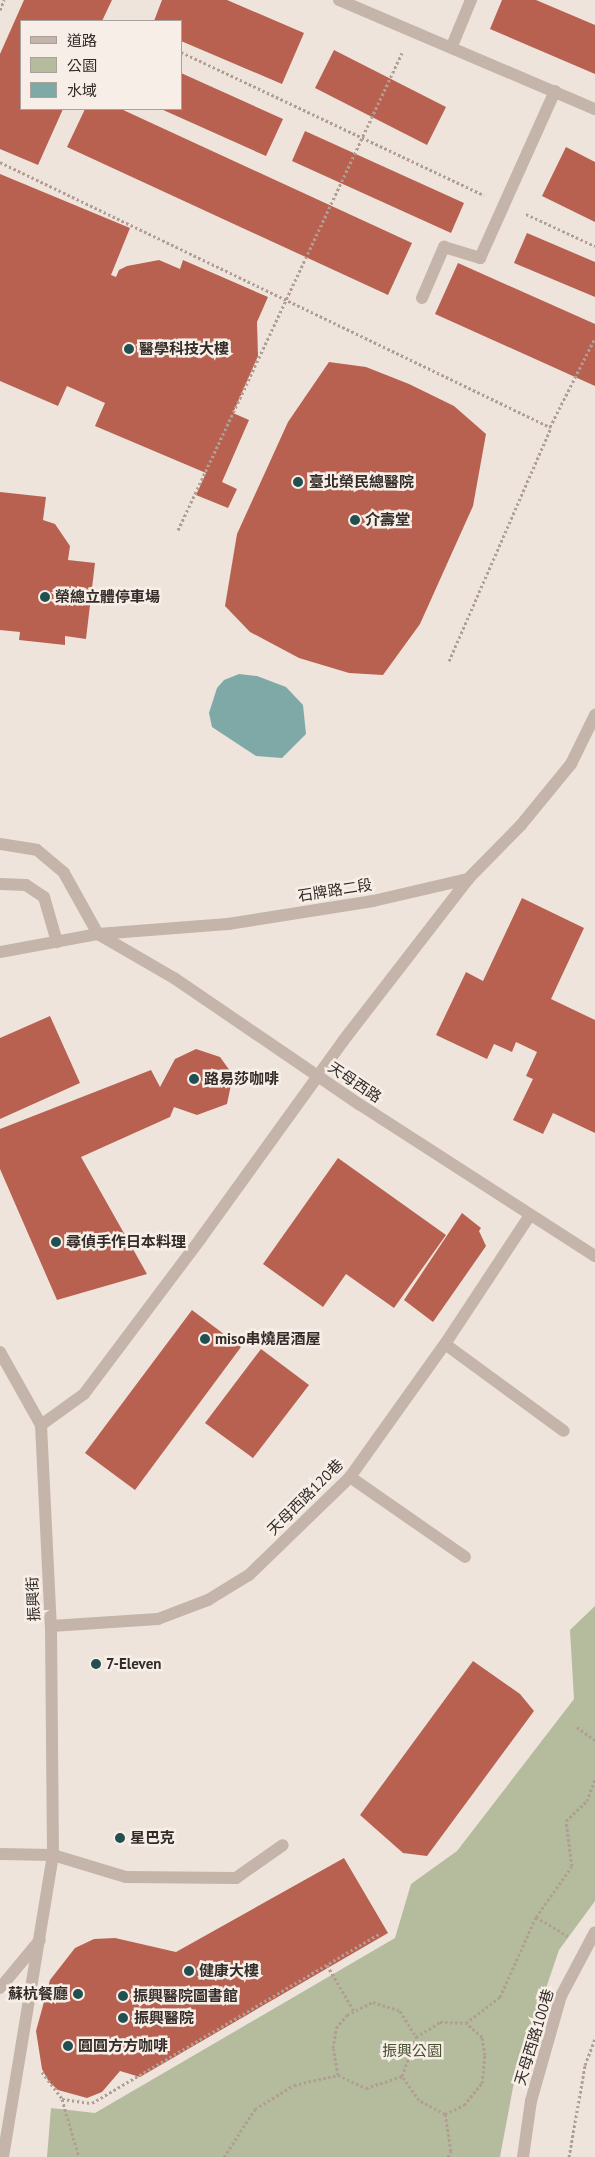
<!DOCTYPE html>
<html>
<head>
<meta charset="utf-8">
<style>
	body { margin:0 }
	#map { position:relative; width:595px; height:2157px; overflow:hidden; background:#efe4dc; font-family:"PT Sans","Noto Sans TC",sans-serif }
	div>[style] { position:absolute }
	.green>* { inset:0; background:#b4bc9d }
	.water>* { inset:0; background:#7ea9a7 }
	.building>* { inset:0; background:#b86150 }
	.path>* { height:3px; margin-top:-1.5px; transform-origin:0; background:repeating-linear-gradient(90deg,#b19e93 0 2.5px,transparent 0 5px) }
	.service>* { height:12px; margin:-6px; padding:0 6px; transform-origin:6px; border-radius:6px; background:#c5b4a9 }
	.minor>* { height:12px; margin:-6px; padding:0 6px; transform-origin:6px; border-radius:6px; background:#c5b4a9 }
	.tertiary>* { height:12px; margin:-6px; padding:0 6px; transform-origin:6px; border-radius:6px; background:#c5b4a9 }
	.dots>* { width:14px; height:14px; translate:-50% -50%; box-sizing:border-box; border:2px solid #f7efe7; border-radius:50% }
	span { translate:-50% -50%; white-space:nowrap; text-align:center; line-height:1.15; -webkit-text-stroke:5px #f7efe7; paint-order:stroke }
	.poi-label { font-size:15px; color:#332b28; font-weight:700 }
	.left { translate:0 -50%; text-align:left }
	.right { translate:-100% -50%; text-align:right }
	.street-label { font-size:15px; color:#332b28 }
	.park-label { font-size:15px; color:#464f2e }
	.legend { position:absolute; left:20px; top:20px; width:162px; height:90px; box-sizing:border-box; background:#f7efe7; border:1px solid #a9a19b; margin:0; padding:6px 9px; list-style:none; font-size:15px; color:#332b28 }
	.legend li { display:flex; align-items:center; gap:10px; height:25px }
	.legend b { width:25px; border:1px solid #a9a19b }
</style>
</head>
<body>
<div id="map">
	<div class="green">
		<div style="clip-path:polygon(595px 1606px,595px 1901px,559px 1950px,514px 2082px,500px 2157px,47px 2157px,51px 2108px,95px 2113px,395px 1938px,411px 1884px,457px 1851px,574px 1699px,570px 1630px)"></div>
	</div>
	<div class="water">
		<div style="clip-path:polygon(239px 674px,257px 676px,286px 687px,303px 705px,306px 734px,282px 758px,256px 756px,212px 727px,209px 713px,217px 688px,224px 680px)"></div>
	</div>
	<div class="building">
		<div style="clip-path:polygon(24px 0,112px 0,102px 21px,21px 21px,21px 109px,63px 109px,38px 165px,0 149px,0 54px)"></div>
		<div style="clip-path:polygon(162px 0,227px 0,304px 33px,282px 84px,181px 41px,181px 21px,154px 21px)"></div>
		<div style="clip-path:polygon(502px 0,536px 0,595px 25px,595px 74px,490px 29px)"></div>
		<div style="clip-path:polygon(334px 50px,446px 107px,427px 145px,315px 88px)"></div>
		<div style="clip-path:polygon(181px 73px,283px 119px,266px 156px,161px 109px,181px 109px)"></div>
		<div style="clip-path:polygon(85px 109px,121px 109px,412px 243px,388px 295px,67px 147px)"></div>
		<div style="clip-path:polygon(305px 131px,464px 203px,451px 233px,292px 161px)"></div>
		<div style="clip-path:polygon(566px 147px,595px 162px,595px 222px,542px 196px)"></div>
		<div style="clip-path:polygon(0 174px,130px 228px,111px 275px,116px 277px,119px 270px,127px 266px,159px 260px,180px 269px,183px 260px,268px 297px,257px 322px,258px 356px,233px 413px,249px 420px,222px 482px,237px 489px,228px 508px,196px 495px,206px 473px,95px 426px,105px 403px,67px 386px,58px 406px,0 381px)"></div>
		<div style="clip-path:polygon(527px 233px,595px 262px,595px 297px,514px 263px)"></div>
		<div style="clip-path:polygon(458px 263px,595px 324px,595px 386px,435px 314px)"></div>
		<div style="clip-path:polygon(329px 362px,366px 367px,409px 384px,454px 406px,486px 434px,473px 506px,420px 624px,383px 675px,349px 673px,299px 658px,250px 632px,225px 606px,237px 534px,288px 422px)"></div>
		<div style="clip-path:polygon(0 492px,46px 497px,43px 520px,55px 524px,70px 546px,68px 560px,95px 563px,86px 639px,65px 636px,65px 645px,19px 640px,20px 632px,0 630px)"></div>
		<div style="clip-path:polygon(522px 898px,584px 928px,551px 999px,595px 1020px,595px 1133px,553px 1113px,543px 1134px,513px 1120px,533px 1079px,526px 1076px,537px 1052px,516px 1042px,512px 1052px,494px 1044px,487px 1059px,436px 1035px,466px 972px,483px 981px)"></div>
		<div style="clip-path:polygon(50px 1016px,80px 1083px,0 1119px,0 1038px)"></div>
		<div style="clip-path:polygon(196px 1049px,220px 1057px,233px 1075px,227px 1104px,197px 1115px,174px 1107px,170px 1117px,81px 1157px,147px 1274px,57px 1300px,0 1169px,0 1129px,151px 1070px,160px 1087px,175px 1059px)"></div>
		<div style="clip-path:polygon(338px 1158px,446px 1235px,394px 1308px,346px 1274px,323px 1307px,263px 1264px)"></div>
		<div style="clip-path:polygon(462px 1213px,481px 1228px,479px 1231px,486px 1246px,433px 1322px,404px 1300px)"></div>
		<div style="clip-path:polygon(192px 1310px,241px 1347px,135px 1490px,85px 1453px)"></div>
		<div style="clip-path:polygon(261px 1349px,309px 1385px,253px 1458px,205px 1423px)"></div>
		<div style="clip-path:polygon(473px 1661px,520px 1694px,534px 1711px,427px 1856px,403px 1853px,360px 1815px)"></div>
		<div style="clip-path:polygon(344px 1858px,388px 1933px,140px 2077px,120px 2071px,102px 2092px,87px 2098px,58px 2090px,49px 2082px,42px 2069px,36px 2031px,50px 1980px,75px 1948px,94px 1939px,115px 1938px,176px 1952px)"></div>
	</div>
	<div class="path">
		<div style="left:0;top:10px;width:11px;rotate:-68deg"></div>
		<div style="left:181px;top:52px;width:335px;rotate:25.3deg"></div>
		<div style="left:0;top:162px;width:611px;rotate:25.73deg"></div>
		<div style="left:550px;top:427px;width:100px;rotate:-63.2deg"></div>
		<div style="left:526px;top:214px;width:76px;rotate:24.9deg"></div>
		<div style="left:178px;top:530px;width:527px;rotate:-64.85deg"></div>
		<div style="left:449px;top:661px;width:255px;rotate:-66.4deg"></div>
		<div style="left:577px;top:1727px;width:22px;rotate:36deg"></div>
		<div style="left:536px;top:1917px;width:37px;rotate:31deg"></div>
		<div style="left:327px;top:1965px;width:53px;rotate:59.6deg"></div>
		<div style="left:42px;top:2072px;width:34px;rotate:53deg"></div>
		<div style="left:62px;top:2099px;width:60px;rotate:73.7deg"></div>
		<div style="left:338px;top:2075px;width:27px;rotate:-100deg"></div>
		<div style="left:333px;top:2048px;width:20px;rotate:-81deg"></div>
		<div style="left:336px;top:2028px;width:17px;rotate:-50deg"></div>
		<div style="left:347px;top:2015px;width:29px;rotate:-27deg"></div>
		<div style="left:373px;top:2002px;width:28px;rotate:18deg"></div>
		<div style="left:400px;top:2011px;width:31px;rotate:58deg"></div>
		<div style="left:62px;top:2099px;width:30px;rotate:8deg"></div>
		<div style="left:92px;top:2103px;width:335px;rotate:-30.5deg"></div>
		<div style="left:445px;top:2114px;width:21px;rotate:-25deg"></div>
		<div style="left:464px;top:2105px;width:28px;rotate:-51deg"></div>
		<div style="left:482px;top:2083px;width:28px;rotate:-84deg"></div>
		<div style="left:485px;top:2055px;width:18px;rotate:-99deg"></div>
		<div style="left:482px;top:2037px;width:21px;rotate:-139deg"></div>
		<div style="left:224px;top:2157px;width:57px;rotate:-57.1deg"></div>
		<div style="left:255px;top:2109px;width:46px;rotate:-31.6deg"></div>
		<div style="left:294px;top:2085px;width:45px;rotate:-12.8deg"></div>
		<div style="left:338px;top:2075px;width:31px;rotate:25deg"></div>
		<div style="left:366px;top:2088px;width:38px;rotate:-18deg"></div>
		<div style="left:448px;top:2157px;width:7px;rotate:-63deg"></div>
		<div style="left:451px;top:2151px;width:37px;rotate:-99deg"></div>
		<div style="left:445px;top:2114px;width:30px;rotate:-152deg"></div>
		<div style="left:419px;top:2100px;width:29px;rotate:-125deg"></div>
		<div style="left:402px;top:2076px;width:41px;rotate:-70.3deg"></div>
		<div style="left:416px;top:2037px;width:28px;rotate:-32deg"></div>
		<div style="left:440px;top:2022px;width:26px;rotate:2deg"></div>
		<div style="left:466px;top:2023px;width:43px;rotate:-37.4deg"></div>
		<div style="left:500px;top:1997px;width:88px;rotate:-65.8deg"></div>
		<div style="left:536px;top:1917px;width:62px;rotate:-54.8deg"></div>
		<div style="left:572px;top:1866px;width:45px;rotate:-97.6deg"></div>
		<div style="left:566px;top:1821px;width:29px;rotate:-44deg"></div>
		<div style="left:587px;top:1801px;width:23px;rotate:-70deg"></div>
		<div style="left:569px;top:2157px;width:93px;rotate:-80.1deg"></div>
		<div style="left:585px;top:2065px;width:28px;rotate:-69deg"></div>
	</div>
	<div class="service">
		<div style="left:452px;top:46px;width:50px;rotate:-67.6deg"></div>
		<div style="left:422px;top:298px;width:56px;rotate:-66.7deg"></div>
		<div style="left:444px;top:247px;width:38px;rotate:17deg"></div>
		<div style="left:480px;top:258px;width:183px;rotate:-65.8deg"></div>
		<div style="left:0;top:844px;width:37px;rotate:9deg"></div>
		<div style="left:37px;top:850px;width:35px;rotate:40deg"></div>
		<div style="left:64px;top:873px;width:70px;rotate:60.9deg"></div>
		<div style="left:0;top:884px;width:26px;rotate:2deg"></div>
		<div style="left:26px;top:885px;width:22px;rotate:34deg"></div>
		<div style="left:44px;top:897px;width:47px;rotate:73.9deg"></div>
		<div style="left:53px;top:1855px;width:76px;rotate:16.8deg"></div>
		<div style="left:126px;top:1877px;width:110px;rotate:0.5deg"></div>
		<div style="left:236px;top:1878px;width:57px;rotate:-35.1deg"></div>
		<div style="left:0;top:1988px;width:62px;rotate:-50.2deg"></div>
	</div>
	<div class="minor">
		<div style="left:339px;top:0;width:278px;rotate:23.1deg"></div>
		<div style="left:445px;top:1344px;width:147px;rotate:36.2deg"></div>
		<div style="left:0;top:1352px;width:84px;rotate:60.7deg"></div>
		<div style="left:41px;top:1425px;width:201px;rotate:87.2deg"></div>
		<div style="left:51px;top:1626px;width:229px;rotate:89.5deg"></div>
		<div style="left:53px;top:1855px;width:306px;rotate:99.4deg"></div>
		<div style="left:41px;top:1425px;width:53px;rotate:-35.8deg"></div>
		<div style="left:84px;top:1394px;width:195px;rotate:-53.1deg"></div>
		<div style="left:201px;top:1238px;width:243px;rotate:-54.2deg"></div>
		<div style="left:343px;top:1041px;width:205px;rotate:-52.3deg"></div>
		<div style="left:350px;top:1477px;width:140px;rotate:34.8deg"></div>
		<div style="left:51px;top:1626px;width:107px;rotate:-3.7deg"></div>
		<div style="left:158px;top:1619px;width:53px;rotate:-20.8deg"></div>
		<div style="left:208px;top:1600px;width:48px;rotate:-31.4deg"></div>
		<div style="left:249px;top:1575px;width:141px;rotate:-44.1deg"></div>
		<div style="left:350px;top:1477px;width:163px;rotate:-54.5deg"></div>
		<div style="left:445px;top:1344px;width:154px;rotate:-56.6deg"></div>
		<div style="left:0;top:1854px;width:53px;rotate:1.1deg"></div>
		<div style="left:523px;top:2157px;width:57px;rotate:-81.9deg"></div>
		<div style="left:531px;top:2101px;width:109px;rotate:-74.1deg"></div>
		<div style="left:561px;top:1996px;width:72px;rotate:-62deg"></div>
	</div>
	<div class="tertiary">
		<div style="left:98px;top:934px;width:88px;rotate:30.1deg"></div>
		<div style="left:174px;top:978px;width:224px;rotate:34.3deg"></div>
		<div style="left:359px;top:1104px;width:281px;rotate:32.8deg"></div>
		<div style="left:0;top:952px;width:100px;rotate:-10.4deg"></div>
		<div style="left:98px;top:934px;width:130px;rotate:-4.4deg"></div>
		<div style="left:228px;top:924px;width:147px;rotate:-9deg"></div>
		<div style="left:373px;top:901px;width:98px;rotate:-13deg"></div>
		<div style="left:468px;top:879px;width:76px;rotate:-45.5deg"></div>
		<div style="left:521px;top:825px;width:79px;rotate:-50.7deg"></div>
		<div style="left:571px;top:764px;width:55px;rotate:-63.9deg"></div>
	</div>
	<div class="dots">
		<div style="left:129px;top:349px;background:#225050"></div>
		<div style="left:298px;top:482px;background:#225050"></div>
		<div style="left:355px;top:520px;background:#225050"></div>
		<div style="left:45px;top:597px;background:#225050"></div>
		<div style="left:194px;top:1079px;background:#225050"></div>
		<div style="left:56px;top:1242px;background:#225050"></div>
		<div style="left:205px;top:1339px;background:#225050"></div>
		<div style="left:96px;top:1664px;background:#225050"></div>
		<div style="left:120px;top:1838px;background:#225050"></div>
		<div style="left:189px;top:1971px;background:#225050"></div>
		<div style="left:78px;top:1994px;background:#225050"></div>
		<div style="left:123px;top:1996px;background:#225050"></div>
		<div style="left:123px;top:2018px;background:#225050"></div>
		<div style="left:68px;top:2046px;background:#225050"></div>
	</div>
	<div class="poi-label">
		<span class="left" style="left:139px;top:349px">醫學科技大樓</span>
		<span class="left" style="left:309px;top:482px">臺北榮民總醫院</span>
		<span class="left" style="left:365px;top:520px">介壽堂</span>
		<span class="left" style="left:55px;top:597px">榮總立體停車場</span>
		<span class="left" style="left:204px;top:1079px">路易莎咖啡</span>
		<span class="left" style="left:66px;top:1242px">尋偵手作日本料理</span>
		<span class="left" style="left:215px;top:1339px">miso串燒居酒屋</span>
		<span class="left" style="left:106px;top:1664px">7-Eleven</span>
		<span class="left" style="left:130px;top:1838px">星巴克</span>
		<span class="left" style="left:199px;top:1971px">健康大樓</span>
		<span class="right" style="left:68px;top:1994px">蘇杭餐廳</span>
		<span class="left" style="left:133px;top:1996px">振興醫院圖書館</span>
		<span class="left" style="left:134px;top:2018px">振興醫院</span>
		<span class="left" style="left:78px;top:2046px">圓圓方方咖啡</span>
	</div>
	<div class="street-label">
		<span style="left:335px;top:890px;rotate:-9deg">石牌路二段</span>
		<span style="left:355px;top:1082px;rotate:34deg">天母西路</span>
		<span style="left:305px;top:1497px;rotate:-45deg">天母西路120巷</span>
		<span style="left:33px;top:1599px;rotate:-93deg">振興街</span>
		<span style="left:534px;top:2037px;rotate:-73deg">天母西路100巷</span>
	</div>
	<div class="park-label">
		<span style="left:412px;top:2051px">振興公園</span>
	</div>
	<ul class="legend">
	<li><b style="height:6px;background:#c5b4a9"></b>道路</li>
	<li><b style="height:14px;background:#b4bc9d"></b>公園</li>
	<li><b style="height:14px;background:#7ea9a7"></b>水域</li>
	</ul>
</div>
</body>
</html>
